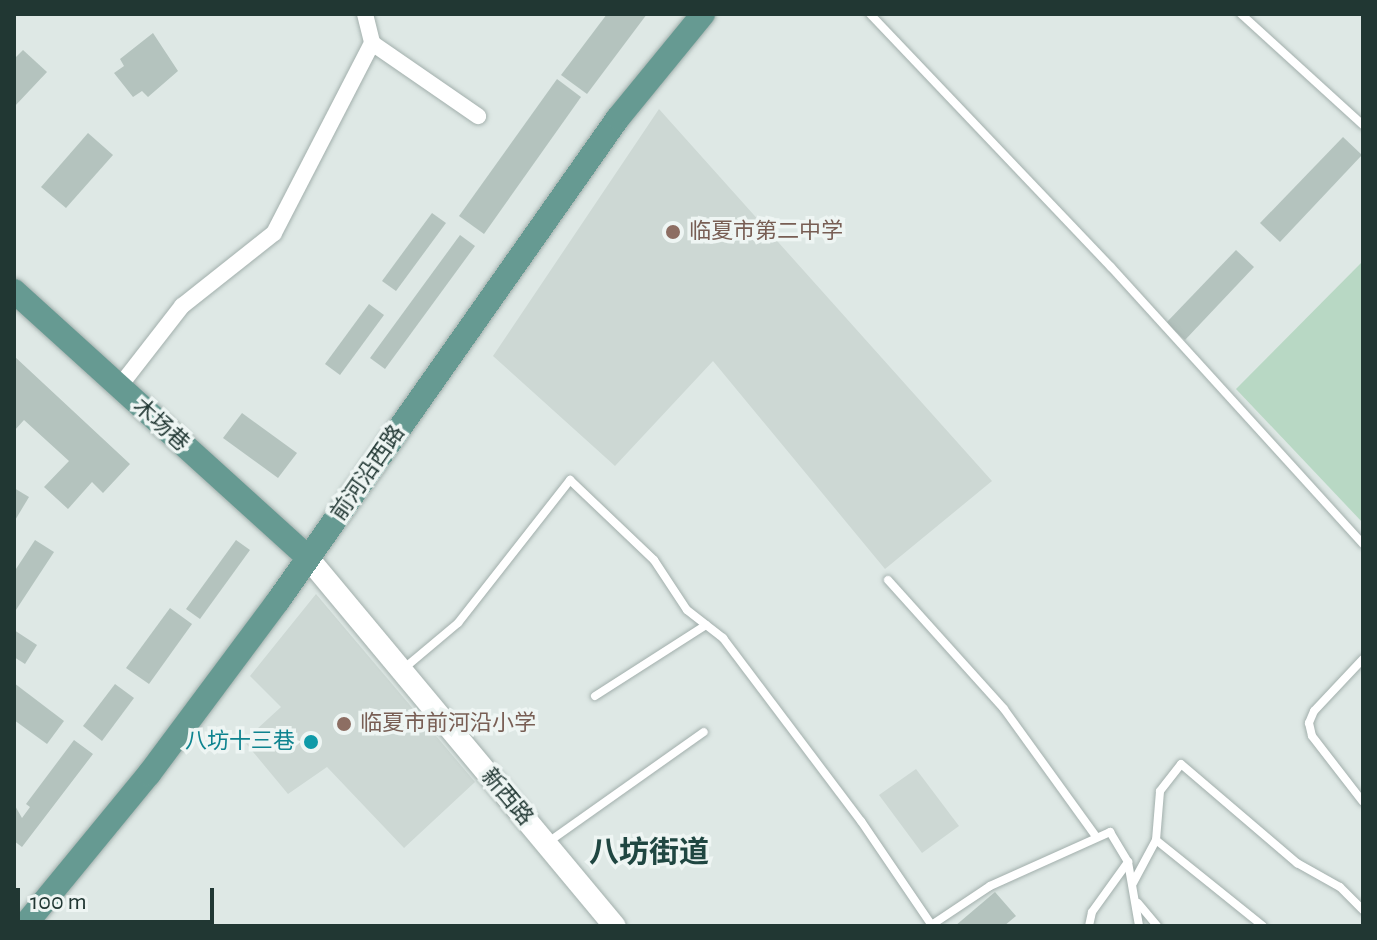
<!DOCTYPE html>
<html>
<head>
<meta charset="utf-8">
<style>
	body { margin:0 }
	#map { position:relative; width:1377px; height:940px; overflow:hidden; background:#dee8e5; font-family:"Alegreya Sans","Noto Sans SC",sans-serif }
	div>[style] { position:absolute }
	.built>* { inset:0; background:#cdd8d4 }
	.green>* { inset:0; background:#b8d8c4 }
	.building>* { inset:0; background:#b4c3be }
	.roads { filter:drop-shadow(0 0 2px #a2afac) drop-shadow(0 0 2px #a2afac) }
	.service>* { height:8px; margin:-4px; padding:0 4px; transform-origin:4px; border-radius:4px; background:#fff }
	.minor>* { height:16px; margin:-8px; padding:0 8px; transform-origin:8px; border-radius:8px; background:#fff }
	.secondary>* { height:22px; margin:-11px; padding:0 11px; transform-origin:11px; border-radius:11px; background:#fff }
	.primary>* { height:24px; margin:-12px; padding:0 12px; transform-origin:12px; border-radius:12px; background:#669a92 }
	.dots>* { width:22px; height:22px; translate:-50% -50%; box-sizing:border-box; border:4px solid #eef5f3; border-radius:50% }
	span { translate:-50% -50%; white-space:nowrap; text-align:center; line-height:1.15; -webkit-text-stroke:7px #eef5f3; paint-order:stroke }
	.education-label { font-size:22px; color:#785e54 }
	.left { translate:0 -50%; text-align:left }
	.street-label { font-size:22px; color:#213733 }
	.culture-label { font-size:22px; color:#0d838f }
	.right { translate:-100% -50%; text-align:right }
	.district-label { font-size:30px; color:#1f4641; font-weight:700 }
	.frame { position:absolute; inset:0; border:16px solid #213733; pointer-events:none }
	.scale { position:absolute; left:16px; top:888px; width:198px; height:36px; box-sizing:border-box; border:4px solid #213733; border-top:0; padding-left:10px; font-size:24px; line-height:28px; white-space:nowrap; color:#213733; -webkit-text-stroke:6px #eef5f3; paint-order:stroke }
</style>
</head>
<body>
<div id="map">
	<div class="built">
		<div style="clip-path:polygon(659px 109px,992px 481px,885px 569px,713px 361px,615px 466px,493px 356px)"></div>
		<div style="clip-path:polygon(316px 594px,475px 782px,404px 848px,327px 767px,288px 794px,244px 741px,281px 707px,250px 676px)"></div>
		<div style="clip-path:polygon(916px 769px,959px 826px,922px 853px,879px 795px)"></div>
	</div>
	<div class="green">
		<div style="clip-path:polygon(1363px 261px,1363px 523px,1236px 389px)"></div>
	</div>
	<div class="building">
		<div style="clip-path:polygon(607px 14px,647px 14px,587px 94px,561px 75px)"></div>
		<div style="clip-path:polygon(153px 33px,178px 71px,148px 97px,142px 91px,133px 97px,114px 73px,124px 66px,120px 59px)"></div>
		<div style="clip-path:polygon(23px 50px,47px 72px,14px 107px,14px 59px)"></div>
		<div style="clip-path:polygon(557px 79px,581px 97px,484px 234px,459px 216px)"></div>
		<div style="clip-path:polygon(88px 133px,113px 155px,66px 208px,41px 187px)"></div>
		<div style="clip-path:polygon(1343px 137px,1362px 155px,1280px 242px,1260px 223px)"></div>
		<div style="clip-path:polygon(432px 213px,446px 223px,396px 291px,382px 281px)"></div>
		<div style="clip-path:polygon(460px 235px,475px 246px,385px 369px,370px 358px)"></div>
		<div style="clip-path:polygon(1236px 250px,1254px 267px,1185px 340px,1166px 323px)"></div>
		<div style="clip-path:polygon(369px 304px,384px 315px,340px 375px,325px 364px)"></div>
		<div style="clip-path:polygon(14px 356px,130px 464px,103px 493px,92px 482px,68px 509px,44px 487px,69px 461px,24px 420px,14px 431px)"></div>
		<div style="clip-path:polygon(242px 413px,297px 453px,278px 478px,223px 438px)"></div>
		<div style="clip-path:polygon(14px 488px,29px 497px,14px 522px)"></div>
		<div style="clip-path:polygon(35px 540px,54px 552px,14px 613px,14px 572px)"></div>
		<div style="clip-path:polygon(236px 540px,250px 550px,200px 619px,186px 609px)"></div>
		<div style="clip-path:polygon(170px 608px,192px 624px,149px 684px,126px 668px)"></div>
		<div style="clip-path:polygon(14px 630px,37px 645px,25px 664px,14px 657px)"></div>
		<div style="clip-path:polygon(14px 683px,64px 721px,47px 744px,14px 720px)"></div>
		<div style="clip-path:polygon(115px 684px,134px 698px,102px 741px,83px 726px)"></div>
		<div style="clip-path:polygon(74px 740px,93px 754px,22px 847px,14px 841px,14px 804px,22px 818px,30px 807px,26px 804px)"></div>
		<div style="clip-path:polygon(995px 892px,1016px 916px,1004px 926px,955px 926px)"></div>
	</div>
	<div class="roads">
		<div class="service">
			<div style="left:870px;top:14px;width:349px;rotate:46.4deg"></div>
			<div style="left:1111px;top:267px;width:374px;rotate:47.7deg"></div>
			<div style="left:1241px;top:14px;width:165px;rotate:42.3deg"></div>
			<div style="left:888px;top:580px;width:173px;rotate:48deg"></div>
			<div style="left:1004px;top:709px;width:155px;rotate:54.2deg"></div>
			<div style="left:1363px;top:659px;width:71px;rotate:133.3deg"></div>
			<div style="left:1314px;top:711px;width:13px;rotate:113deg"></div>
			<div style="left:1309px;top:723px;width:13px;rotate:77deg"></div>
			<div style="left:1312px;top:736px;width:83px;rotate:52.3deg"></div>
			<div style="left:402px;top:670px;width:73px;rotate:-40deg"></div>
			<div style="left:458px;top:623px;width:182px;rotate:-51.9deg"></div>
			<div style="left:570px;top:480px;width:116px;rotate:43.6deg"></div>
			<div style="left:654px;top:560px;width:60px;rotate:56.6deg"></div>
			<div style="left:687px;top:610px;width:46px;rotate:37.9deg"></div>
			<div style="left:723px;top:638px;width:229px;rotate:53deg"></div>
			<div style="left:861px;top:821px;width:125px;rotate:55.8deg"></div>
			<div style="left:595px;top:696px;width:132px;rotate:-32.6deg"></div>
			<div style="left:1156px;top:840px;width:137px;rotate:38.8deg"></div>
			<div style="left:547px;top:843px;width:192px;rotate:-35.3deg"></div>
			<div style="left:1133px;top:883px;width:49px;rotate:-61.9deg"></div>
			<div style="left:1156px;top:840px;width:49px;rotate:-85.3deg"></div>
			<div style="left:1160px;top:791px;width:34px;rotate:-52deg"></div>
			<div style="left:1181px;top:764px;width:153px;rotate:40.5deg"></div>
			<div style="left:1297px;top:863px;width:49px;rotate:29.2deg"></div>
			<div style="left:1340px;top:887px;width:33px;rotate:45deg"></div>
			<div style="left:1138px;top:903px;width:30px;rotate:50deg"></div>
			<div style="left:930px;top:926px;width:72px;rotate:-33.7deg"></div>
			<div style="left:990px;top:886px;width:132px;rotate:-24.2deg"></div>
			<div style="left:1110px;top:832px;width:35px;rotate:59deg"></div>
			<div style="left:1128px;top:862px;width:65px;rotate:80.2deg"></div>
			<div style="left:1089px;top:926px;width:14px;rotate:-78deg"></div>
			<div style="left:1092px;top:912px;width:62px;rotate:-54.2deg"></div>
		</div>
		<div class="minor">
			<div style="left:365px;top:14px;width:30px;rotate:76deg"></div>
			<div style="left:372px;top:43px;width:129px;rotate:34.6deg"></div>
			<div style="left:119px;top:387px;width:103px;rotate:-52.1deg"></div>
			<div style="left:182px;top:306px;width:117px;rotate:-38.4deg"></div>
			<div style="left:274px;top:233px;width:214px;rotate:-62.7deg"></div>
		</div>
		<div class="secondary">
			<div style="left:308px;top:558px;width:479px;rotate:50.2deg"></div>
		</div>
		<div class="primary">
			<div style="left:14px;top:291px;width:397px;rotate:42.2deg"></div>
			<div style="left:24px;top:926px;width:197px;rotate:-50.6deg"></div>
			<div style="left:149px;top:774px;width:216px;rotate:-53.3deg"></div>
			<div style="left:278px;top:601px;width:591px;rotate:-54.86deg"></div>
			<div style="left:618px;top:118px;width:134px;rotate:-50.7deg"></div>
		</div>
	</div>
	<div class="dots">
		<div style="left:673px;top:232px;background:#8d6e63"></div>
		<div style="left:344px;top:724px;background:#8d6e63"></div>
		<div style="left:311px;top:742px;background:#0f9aa8"></div>
	</div>
	<div class="education-label">
		<span class="left" style="left:689px;top:232px">临夏市第二中学</span>
		<span class="left" style="left:360px;top:724px">临夏市前河沿小学</span>
	</div>
	<div class="street-label">
		<span style="left:161px;top:425px;rotate:42deg">木场巷</span>
		<span style="left:368px;top:473px;rotate:-55deg">前河沿西路</span>
		<span style="left:507px;top:797px;rotate:50deg">新西路</span>
	</div>
	<div class="culture-label">
		<span class="right" style="left:295px;top:742px">八坊十三巷</span>
	</div>
	<div class="district-label">
		<span style="left:649px;top:853px">八坊街道</span>
	</div>
	<div class="frame"></div>
	<div class="scale">100 m</div>
</div>
</body>
</html>
